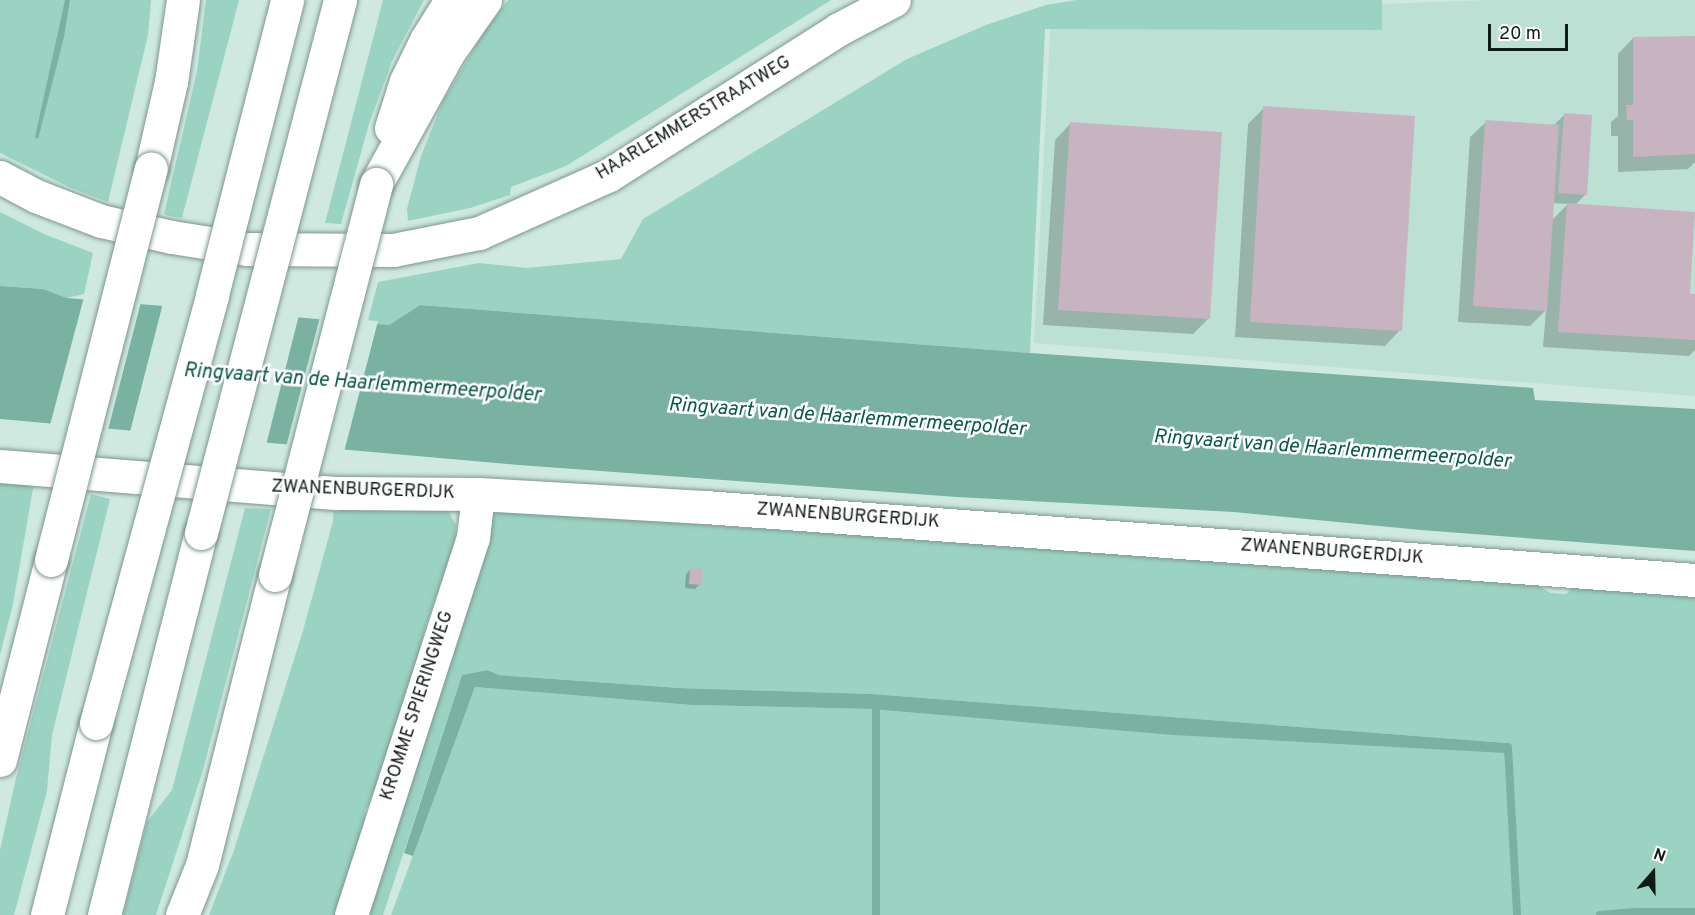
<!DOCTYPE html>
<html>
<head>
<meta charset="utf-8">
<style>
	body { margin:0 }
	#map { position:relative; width:1695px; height:915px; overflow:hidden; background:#cfe9e1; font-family:Overpass,sans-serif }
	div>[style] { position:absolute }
	.built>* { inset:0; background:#bde0d5 }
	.green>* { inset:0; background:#9bd3c3 }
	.water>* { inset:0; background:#7ab2a1 }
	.pier>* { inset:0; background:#cfe9e1 }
	.shadow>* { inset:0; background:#0003 }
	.stream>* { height:8px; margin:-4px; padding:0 4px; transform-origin:4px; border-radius:4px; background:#7ab2a1 }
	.building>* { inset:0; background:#c8b4c0 }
	.roads { filter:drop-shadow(0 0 2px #7e968f) drop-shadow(0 0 2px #7e968f) }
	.secondary>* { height:33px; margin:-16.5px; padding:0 16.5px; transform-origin:16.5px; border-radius:16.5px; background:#fff }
	.highway>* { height:33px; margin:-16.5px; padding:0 16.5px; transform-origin:16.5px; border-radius:16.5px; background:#fff }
	.bridges { filter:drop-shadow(0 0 2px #7e968f) drop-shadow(0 0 2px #7e968f) }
	.highway-bridge>* { height:33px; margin:-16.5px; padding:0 16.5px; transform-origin:16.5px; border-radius:16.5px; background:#fff }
	span { translate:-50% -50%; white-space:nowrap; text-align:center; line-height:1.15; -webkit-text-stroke:5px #fff; paint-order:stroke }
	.street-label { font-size:18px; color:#111a17 }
	.water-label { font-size:20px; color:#095848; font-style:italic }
	.north { position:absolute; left:1623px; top:843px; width:60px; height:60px; -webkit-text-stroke:4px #fff; paint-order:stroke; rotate:20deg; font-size:16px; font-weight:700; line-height:24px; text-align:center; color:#111a17 }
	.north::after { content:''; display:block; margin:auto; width:21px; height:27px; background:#111a17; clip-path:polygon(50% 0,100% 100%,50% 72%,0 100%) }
	.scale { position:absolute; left:1488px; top:24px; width:80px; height:27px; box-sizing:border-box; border:3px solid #111a17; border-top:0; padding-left:8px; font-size:18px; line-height:21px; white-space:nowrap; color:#111a17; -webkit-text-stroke:4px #fff; paint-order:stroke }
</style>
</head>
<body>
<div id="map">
	<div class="built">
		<div style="clip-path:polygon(1488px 0,1695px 0,1695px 396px,1034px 343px,1051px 16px)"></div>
	</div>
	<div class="green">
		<div style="clip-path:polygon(0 0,151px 0,148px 35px,108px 202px,71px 188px,0 153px)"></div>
		<div style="clip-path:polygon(206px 0,239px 0,182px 218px,169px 216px,164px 214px,197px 71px)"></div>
		<div style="clip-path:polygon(383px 0,424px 0,392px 61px,369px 124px,341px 224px,325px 223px)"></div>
		<div style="clip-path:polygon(508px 0,831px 0,566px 166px,511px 187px,510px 195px,470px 208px,408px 221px,407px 209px,421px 156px,443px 101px,484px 32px)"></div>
		<div style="clip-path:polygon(1076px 0,1382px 0,1382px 30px,1045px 29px,1030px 353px,420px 305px,389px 325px,367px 324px,378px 282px,479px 263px,527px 268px,621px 259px,643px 219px,907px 59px,986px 25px,1046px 5px)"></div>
		<div style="clip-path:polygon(0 212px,44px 234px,93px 253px,84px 294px,67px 298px,43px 289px,0 286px)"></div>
		<div style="clip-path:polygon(0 478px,34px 483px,13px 604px,0 655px)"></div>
		<div style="clip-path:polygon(91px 494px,110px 499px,52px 735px,47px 791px,14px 915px,0 915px,0 850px,16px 778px)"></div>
		<div style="clip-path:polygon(334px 500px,429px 504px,448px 511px,456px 525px,455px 544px,426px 625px,394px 748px,365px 811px,363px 852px,343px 915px,209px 915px,233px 853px,302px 634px,333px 521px)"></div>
		<div style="clip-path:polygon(245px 508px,271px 509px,203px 770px,156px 915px,123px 915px,147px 822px,172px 790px)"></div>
		<div style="clip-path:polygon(507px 508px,708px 525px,1528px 580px,1551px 593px,1566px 594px,1578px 583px,1695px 592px,1695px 915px,391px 915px,475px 687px,691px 705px,872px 709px,1511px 746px,1507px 743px,872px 694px,680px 688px,499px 675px,486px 670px,462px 675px,383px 915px,364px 915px,484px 521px)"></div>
	</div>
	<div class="water">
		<div style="clip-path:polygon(65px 0,70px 0,64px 37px,38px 139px,35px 137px)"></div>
		<div style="clip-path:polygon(0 286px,43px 289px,67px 298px,389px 325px,420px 305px,1030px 353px,1533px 388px,1535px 400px,1695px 409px,1695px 551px,1421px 530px,1234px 512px,957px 497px,519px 465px,0 419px)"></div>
		<div style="clip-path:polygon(487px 670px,499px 675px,680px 688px,872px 694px,1507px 743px,1511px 746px,1505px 753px,1173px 735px,872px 709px,691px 705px,475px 687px,413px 856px,404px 853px,462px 675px)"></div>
	</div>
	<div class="pier">
		<div style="clip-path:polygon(84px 297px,141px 302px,108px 430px,50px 425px)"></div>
		<div style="clip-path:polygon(163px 303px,299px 315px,266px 445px,130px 432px)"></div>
		<div style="clip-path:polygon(320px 317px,378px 321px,344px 452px,286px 447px)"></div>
	</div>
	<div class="shadow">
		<div style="clip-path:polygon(1633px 38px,1695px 38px,1695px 162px,1688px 169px,1618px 172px,1618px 136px,1611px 136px,1611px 122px,1618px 116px,1618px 54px)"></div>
		<div style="clip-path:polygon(1264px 108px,1400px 330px,1385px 346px,1235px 337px,1248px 124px)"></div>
		<div style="clip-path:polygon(evenodd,1564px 115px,1586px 194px,1575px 205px,1688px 295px,1695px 296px,1695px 350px,1689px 356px,1543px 347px,1546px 310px,1530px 326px,1458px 322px,1470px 137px,1486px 122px,1553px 126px,1564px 115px,1552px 203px,1568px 204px,1551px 221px,1552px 203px)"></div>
		<div style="clip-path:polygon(1070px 124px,1209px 318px,1193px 334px,1043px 325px,1055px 140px)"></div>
		<div style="clip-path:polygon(691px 569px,700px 584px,695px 589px,685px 588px,686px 574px)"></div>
	</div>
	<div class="stream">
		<div style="left:1508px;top:747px;width:168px;rotate:86.9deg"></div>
		<div style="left:876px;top:915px;width:216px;rotate:-90deg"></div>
		<div style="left:1600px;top:915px;width:37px;rotate:-5deg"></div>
		<div style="left:1637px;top:912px;width:58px"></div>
	</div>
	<div class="building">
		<div style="clip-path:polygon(1695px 36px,1695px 154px,1633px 157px,1633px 120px,1627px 120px,1626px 105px,1633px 105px,1633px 37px)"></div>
		<div style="clip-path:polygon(1263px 106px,1415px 116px,1402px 331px,1250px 322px)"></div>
		<div style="clip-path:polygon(1564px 113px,1592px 115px,1587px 195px,1558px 193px)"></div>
		<div style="clip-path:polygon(1485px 120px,1559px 125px,1547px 311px,1473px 306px)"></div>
		<div style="clip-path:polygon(1070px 122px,1222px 132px,1210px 319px,1058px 310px)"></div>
		<div style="clip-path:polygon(1567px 203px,1695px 212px,1690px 294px,1695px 294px,1695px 340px,1558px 332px)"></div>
		<div style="clip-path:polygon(690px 568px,703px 569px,702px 585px,689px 584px)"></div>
	</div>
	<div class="roads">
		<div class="secondary">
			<div style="left:0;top:177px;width:41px;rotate:27.8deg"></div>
			<div style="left:36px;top:196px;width:70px;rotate:21deg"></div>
			<div style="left:101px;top:221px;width:73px;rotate:12.7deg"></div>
			<div style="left:172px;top:237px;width:76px;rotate:9.1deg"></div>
			<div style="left:247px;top:249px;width:146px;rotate:0.4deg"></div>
			<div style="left:393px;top:250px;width:88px;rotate:-11.2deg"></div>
			<div style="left:479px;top:233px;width:142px;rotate:-24deg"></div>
			<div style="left:609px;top:175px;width:272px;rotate:-32.4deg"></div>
			<div style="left:839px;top:29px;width:62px;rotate:-27.8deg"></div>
			<div style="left:0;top:466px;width:339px;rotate:4.6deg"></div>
			<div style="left:338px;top:493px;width:140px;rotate:0.4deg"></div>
			<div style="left:478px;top:494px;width:227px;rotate:3.3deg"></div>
			<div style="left:705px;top:507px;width:993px;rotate:4.22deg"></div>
			<div style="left:351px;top:915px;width:396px;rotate:-72.1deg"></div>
			<div style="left:473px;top:538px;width:44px;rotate:-83.5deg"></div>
		</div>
		<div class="highway">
			<div style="left:391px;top:128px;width:49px;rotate:-72.3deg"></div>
			<div style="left:406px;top:81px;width:46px;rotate:-64deg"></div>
			<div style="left:426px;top:40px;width:47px;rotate:-58deg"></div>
			<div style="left:151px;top:169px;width:89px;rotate:-77.1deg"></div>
			<div style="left:171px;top:82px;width:83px;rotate:-81.7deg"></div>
			<div style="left:376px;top:184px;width:149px;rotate:-61.2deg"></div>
			<div style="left:448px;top:53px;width:65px;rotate:-55.1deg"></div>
			<div style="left:0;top:760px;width:206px;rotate:-75.7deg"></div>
			<div style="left:47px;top:915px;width:198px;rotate:-75.7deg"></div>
			<div style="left:104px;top:915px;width:394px;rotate:-75.8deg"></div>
			<div style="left:182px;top:915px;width:54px;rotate:-68.2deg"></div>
			<div style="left:202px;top:865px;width:299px;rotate:-75.9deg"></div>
		</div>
	</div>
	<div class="bridges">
		<div class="highway-bridge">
			<div style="left:201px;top:533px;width:551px;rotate:-75.38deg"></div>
			<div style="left:51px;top:560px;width:404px;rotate:-75.7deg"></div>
			<div style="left:275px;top:575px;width:404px;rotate:-75.5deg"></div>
			<div style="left:96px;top:723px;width:443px;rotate:-74.8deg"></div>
			<div style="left:212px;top:295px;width:304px;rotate:-75.7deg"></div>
		</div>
	</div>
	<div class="street-label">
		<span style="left:694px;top:119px;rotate:-31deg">HAARLEMMERSTRAATWEG</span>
		<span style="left:363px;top:491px;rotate:2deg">ZWANENBURGERDIJK</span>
		<span style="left:848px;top:517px;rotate:4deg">ZWANENBURGERDIJK</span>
		<span style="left:1332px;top:553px;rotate:4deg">ZWANENBURGERDIJK</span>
		<span style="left:418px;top:706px;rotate:-72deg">KROMME SPIERINGWEG</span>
	</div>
	<div class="water-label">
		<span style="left:362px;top:384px;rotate:4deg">Ringvaart van de Haarlemmermeerpolder</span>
		<span style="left:847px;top:418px;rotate:4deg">Ringvaart van de Haarlemmermeerpolder</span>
		<span style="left:1332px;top:450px;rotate:4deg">Ringvaart van de Haarlemmermeerpolder</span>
	</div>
	<div class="north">N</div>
	<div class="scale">20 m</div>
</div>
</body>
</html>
